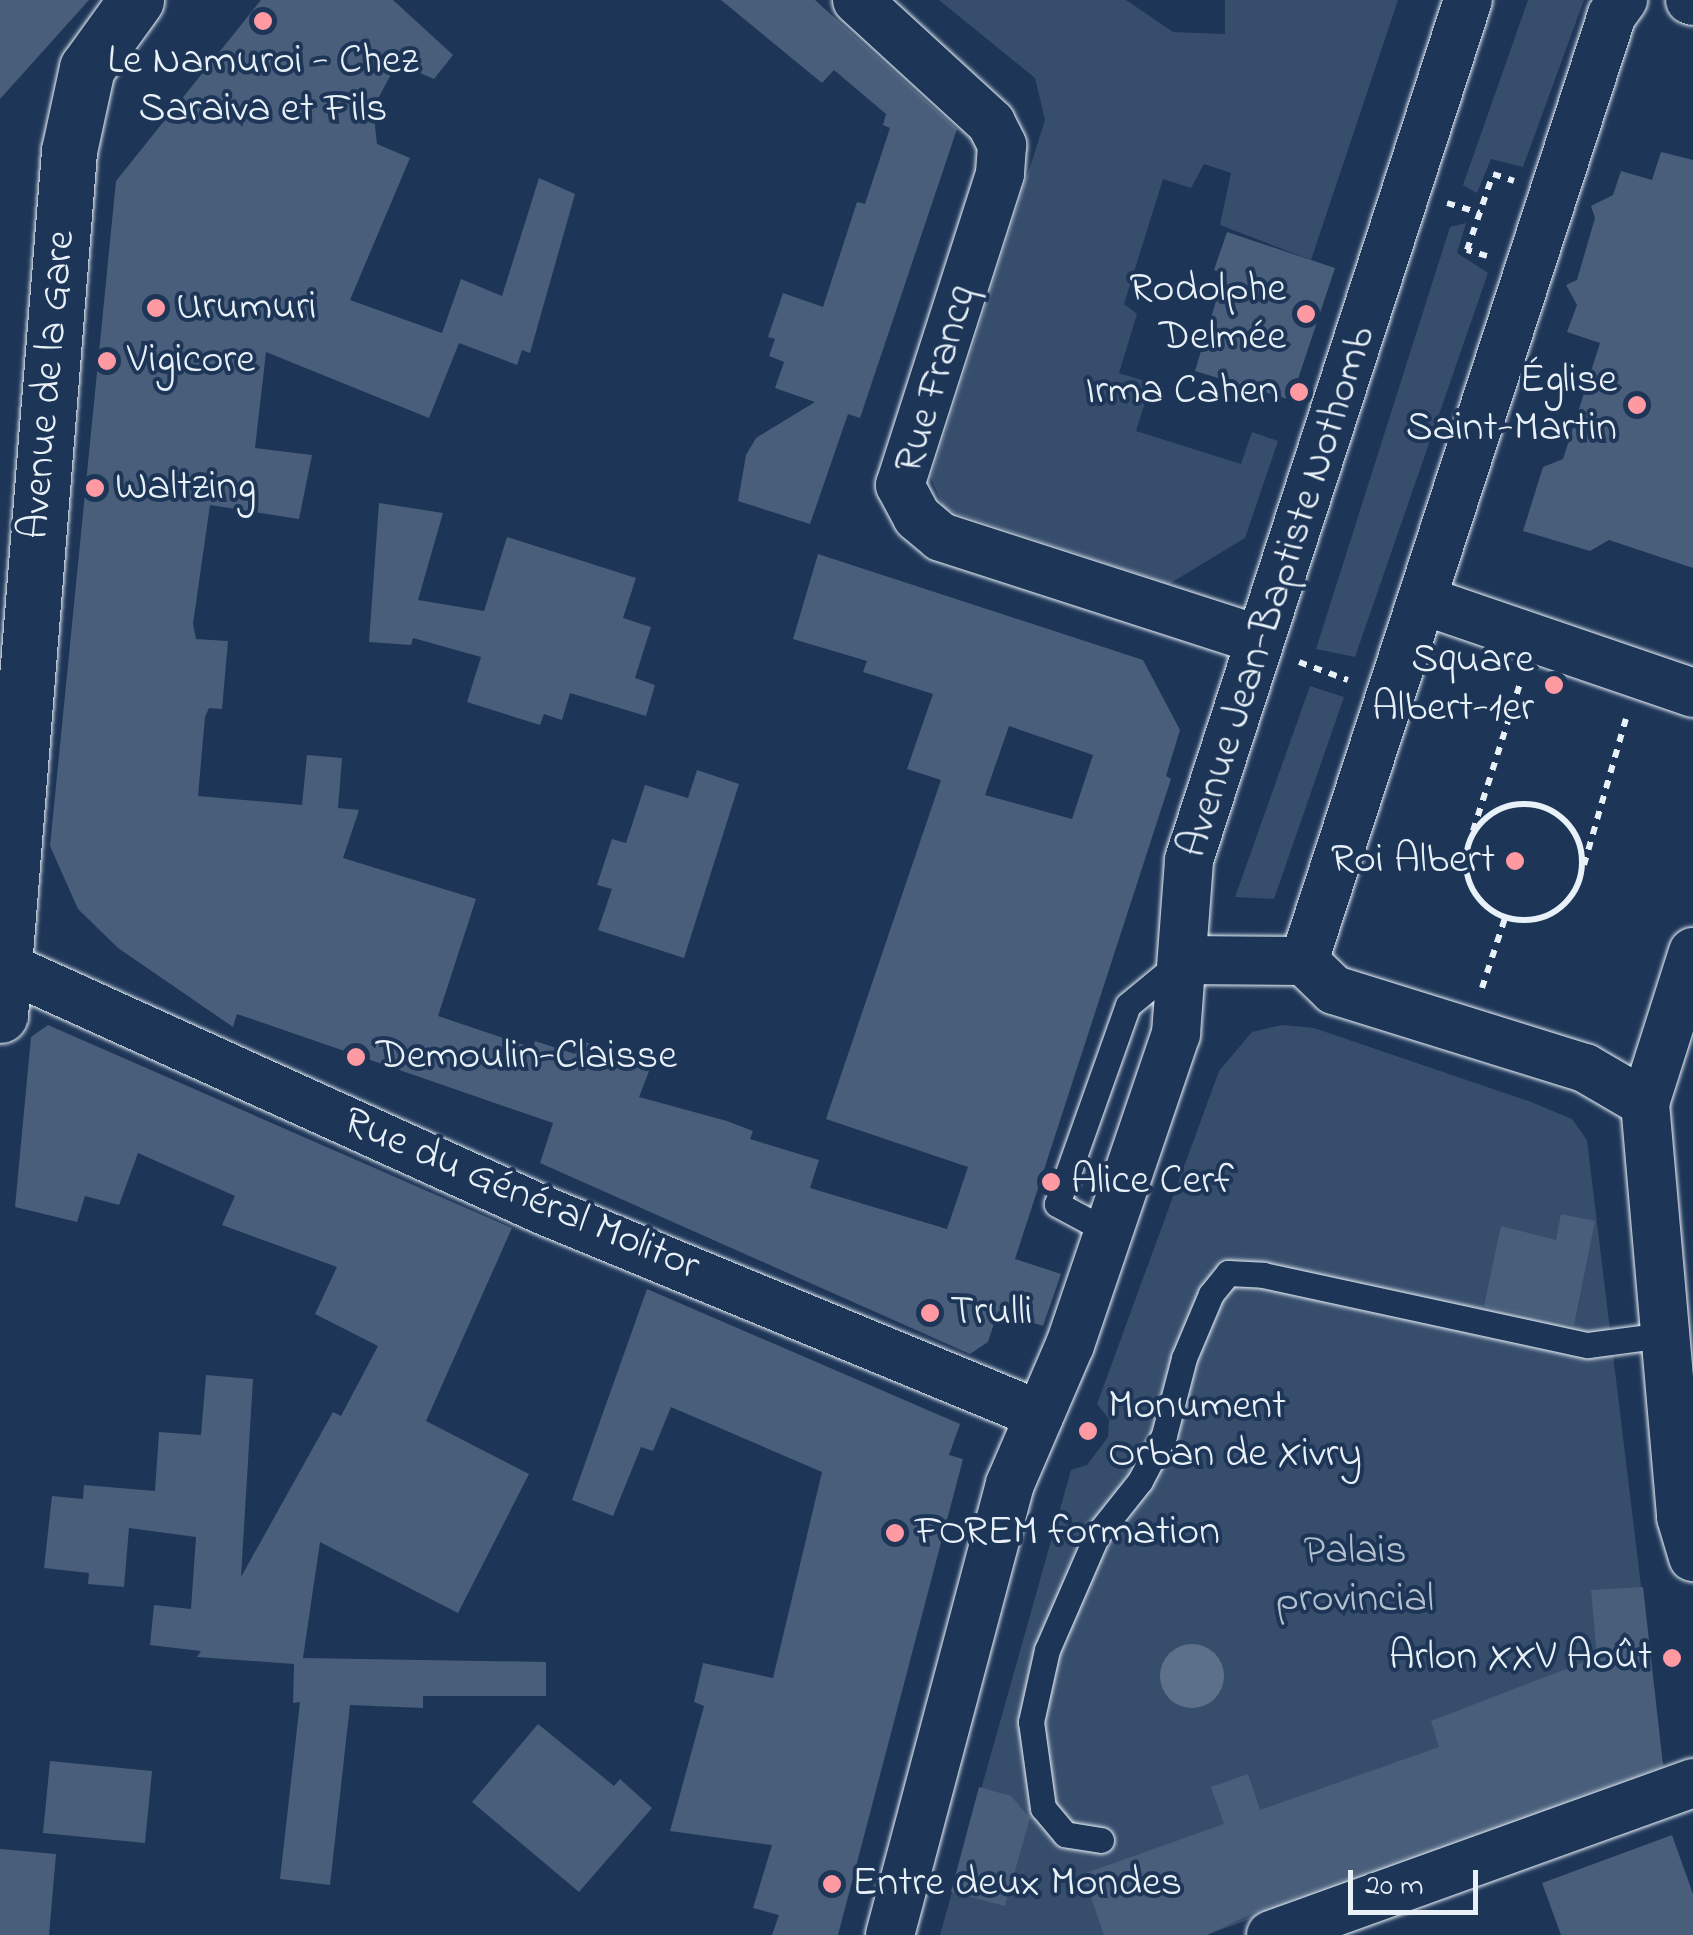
<!DOCTYPE html>
<html>
<head>
<meta charset="utf-8">
<style>
	body { margin:0 }
	#map { position:relative; width:1693px; height:1935px; overflow:hidden; background:#1d3557; font-family:"Indie Flower",sans-serif }
	div>[style] { position:absolute }
	.green>* { inset:0; background:#374d6c }
	.water>* { inset:0; background:#5d7089 }
	.round { border-radius:50% }
	.building>* { inset:0; background:#495e7a }
	.path>* { height:6px; margin-top:-3px; transform-origin:0; background:repeating-linear-gradient(90deg,#e8f1f8 0 8px,transparent 0 16px) }
	.path>.ring { margin:-3px; padding:0; box-sizing:content-box; background:none; border:6px solid #e8f1f8; border-radius:50% }
	.roads { filter:drop-shadow(0 0 2px #e8f1f8) drop-shadow(0 0 2px #e8f1f8) }
	.service>* { height:25px; margin:-12.5px; padding:0 12.5px; transform-origin:12.5px; border-radius:12.5px; background:#1d3557 }
	.minor>* { height:48px; margin:-24px; padding:0 24px; transform-origin:24px; border-radius:24px; background:#1d3557 }
	.secondary>* { height:55px; margin:-27.5px; padding:0 27.5px; transform-origin:27.5px; border-radius:27.5px; background:#1d3557 }
	.dots>* { width:28px; height:28px; translate:-50% -50%; box-sizing:border-box; border:5px solid #1d3557; border-radius:50% }
	span { translate:-50% -50%; white-space:nowrap; text-align:center; line-height:1.15; -webkit-text-stroke:8px #1d3557; paint-order:stroke }
	.poi-label { font-size:42px; color:#e8f1f8 }
	.right { translate:-100% -50%; text-align:right }
	.left { translate:0 -50%; text-align:left }
	.street-label { font-size:42px; color:#e8f1f8 }
	.park-label { font-size:42px; color:#b3c0ce }
	.scale { position:absolute; left:1348px; top:1870px; width:130px; height:45px; box-sizing:border-box; border:5px solid #e8f1f8; border-top:0; padding-left:12px; font-size:30px; line-height:35px; white-space:nowrap; color:#e8f1f8; -webkit-text-stroke:8px #1d3557; paint-order:stroke }
</style>
</head>
<body>
<div id="map">
	<div class="green">
		<div style="clip-path:polygon(939px 0,1126px 0,1173px 32px,1225px 34px,1225px 0,1398px 0,1311px 260px,1220px 225px,1231px 173px,1204px 164px,1191px 188px,1163px 179px,1124px 304px,1137px 314px,1119px 373px,1151px 383px,1136px 431px,1241px 464px,1252px 432px,1278px 441px,1245px 538px,1169px 584px,944px 509px,931px 478px,1045px 120px,1035px 78px)"></div>
		<div style="clip-path:polygon(1528px 0,1584px 0,1523px 167px,1491px 159px,1477px 193px,1463px 185px)"></div>
		<div style="clip-path:polygon(1466px 223px,1457px 253px,1488px 273px,1355px 657px,1316px 649px,1450px 227px)"></div>
		<div style="clip-path:polygon(1310px 686px,1344px 697px,1274px 899px,1235px 897px)"></div>
		<div style="clip-path:polygon(1282px 1025px,1314px 1028px,1531px 1102px,1572px 1119px,1587px 1140px,1663px 1767px,1207px 1935px,940px 1935px,1071px 1470px,1087px 1465px,1108px 1437px,1109px 1419px,1097px 1404px,1219px 1071px,1252px 1032px)"></div>
	</div>
	<div class="water">
		<div class="round" style="left:1160px;top:1644px;width:64px;height:64px"></div>
	</div>
	<div class="building">
		<div style="clip-path:polygon(0 0,89px 0,0 99px)"></div>
		<div style="clip-path:polygon(evenodd,261px 0,393px 0,453px 55px,434px 79px,397px 63px,373px 108px,377px 144px,410px 158px,350px 300px,442px 333px,461px 279px,502px 296px,539px 178px,575px 194px,530px 353px,522px 350px,517px 365px,459px 343px,429px 418px,266px 352px,255px 448px,312px 455px,299px 519px,210px 505px,193px 624px,196px 639px,228px 641px,222px 709px,209px 708px,205px 717px,198px 796px,302px 805px,307px 755px,342px 758px,338px 808px,359px 810px,343px 858px,476px 899px,438px 1016px,533px 1048px,535px 1041px,575px 1054px,580px 1040px,651px 1066px,639px 1097px,727px 1121px,753px 1131px,750px 1139px,819px 1160px,810px 1188px,947px 1229px,968px 1167px,826px 1119px,941px 780px,907px 769px,933px 694px,863px 672px,867px 661px,793px 639px,818px 554px,1143px 660px,1180px 730px,1166px 776px,1171px 779px,1015px 1259px,1061px 1274px,1043px 1326px,998px 1311px,988px 1342px,970px 1354px,540px 1163px,553px 1123px,237px 1014px,233px 1027px,118px 948px,78px 909px,50px 846px,116px 181px,261px 0,1009px 726px,1093px 755px,1072px 819px,985px 795px,1009px 726px)"></div>
		<div style="clip-path:polygon(721px 0,815px 0,957px 129px,860px 418px,848px 414px,810px 524px,738px 501px,746px 455px,756px 438px,815px 402px,775px 388px,784px 362px,769px 356px,775px 339px,768px 337px,783px 293px,823px 307px,857px 202px,865px 204px,890px 128px,883px 125px,886px 114px,834px 70px,822px 83px)"></div>
		<div style="clip-path:polygon(1661px 152px,1693px 160px,1693px 568px,1609px 540px,1590px 551px,1523px 531px,1543px 467px,1563px 459px,1600px 343px,1567px 332px,1577px 305px,1566px 285px,1577px 280px,1595px 218px,1591px 206px,1613px 195px,1621px 171px,1652px 180px)"></div>
		<div style="clip-path:polygon(1227px 232px,1335px 268px,1291px 400px,1195px 371px,1224px 274px,1214px 270px)"></div>
		<div style="clip-path:polygon(379px 503px,443px 513px,418px 600px,484px 611px,507px 537px,636px 578px,623px 618px,651px 627px,635px 678px,655px 685px,646px 716px,570px 693px,562px 720px,544px 714px,540px 725px,467px 702px,481px 657px,413px 638px,411px 645px,369px 642px)"></div>
		<div style="clip-path:polygon(697px 770px,739px 784px,684px 958px,598px 930px,612px 889px,597px 885px,612px 839px,626px 843px,645px 785px,688px 798px)"></div>
		<div style="clip-path:polygon(48px 1025px,512px 1228px,426px 1421px,529px 1474px,458px 1613px,320px 1542px,303px 1658px,546px 1662px,546px 1696px,423px 1696px,423px 1708px,350px 1705px,330px 1885px,280px 1879px,300px 1702px,293px 1703px,294px 1664px,197px 1657px,201px 1651px,150px 1645px,154px 1605px,191px 1609px,196px 1537px,129px 1528px,124px 1587px,88px 1584px,89px 1573px,44px 1568px,52px 1496px,83px 1499px,84px 1485px,155px 1491px,159px 1432px,201px 1435px,206px 1375px,253px 1379px,241px 1577px,333px 1412px,341px 1416px,378px 1346px,315px 1314px,337px 1267px,222px 1225px,235px 1196px,138px 1153px,119px 1205px,85px 1196px,77px 1222px,15px 1207px,31px 1037px)"></div>
		<div style="clip-path:polygon(1561px 1214px,1595px 1221px,1574px 1325px,1484px 1306px,1501px 1226px,1556px 1240px)"></div>
		<div style="clip-path:polygon(647px 1289px,960px 1424px,949px 1455px,963px 1459px,838px 1935px,772px 1935px,779px 1915px,753px 1908px,772px 1845px,670px 1831px,704px 1706px,694px 1702px,703px 1663px,773px 1678px,822px 1472px,671px 1407px,653px 1451px,641px 1447px,613px 1516px,572px 1500px)"></div>
		<div style="clip-path:polygon(1643px 1587px,1663px 1765px,1262px 1909px,1207px 1935px,1104px 1935px,1083px 1874px,1224px 1824px,1211px 1787px,1248px 1774px,1260px 1810px,1439px 1747px,1431px 1721px,1597px 1657px,1591px 1590px)"></div>
		<div style="clip-path:polygon(538px 1724px,614px 1786px,620px 1779px,652px 1808px,579px 1892px,472px 1802px)"></div>
		<div style="clip-path:polygon(50px 1761px,152px 1771px,145px 1843px,43px 1833px)"></div>
		<div style="clip-path:polygon(979px 1787px,1011px 1796px,1030px 1818px,1005px 1906px,951px 1892px)"></div>
		<div style="clip-path:polygon(1672px 1835px,1693px 1894px,1693px 1935px,1561px 1935px,1542px 1883px)"></div>
		<div style="clip-path:polygon(0 1849px,56px 1854px,49px 1935px,0 1935px)"></div>
	</div>
	<div class="path">
		<div style="left:1447px;top:203px;width:34px;rotate:17deg"></div>
		<div style="left:1487px;top:256px;width:21px;rotate:-163deg"></div>
		<div style="left:1467px;top:250px;width:80px;rotate:-71.1deg"></div>
		<div style="left:1493px;top:174px;width:22px;rotate:18deg"></div>
		<div style="left:1299px;top:662px;width:52px;rotate:20.2deg"></div>
		<div class="ring" style="left:1466px;top:804px;width:110px;height:110px"></div>
		<div style="left:1473px;top:831px;width:157px;rotate:-72.3deg"></div>
		<div style="left:1584px;top:865px;width:152px;rotate:-74deg"></div>
		<div style="left:1482px;top:988px;width:74px;rotate:-71.8deg"></div>
	</div>
	<div class="roads">
		<div class="service">
			<div style="left:1107px;top:1231px;width:57px;rotate:-151.6deg"></div>
			<div style="left:1057px;top:1204px;width:211px;rotate:-70.4deg"></div>
			<div style="left:1128px;top:1005px;width:66px;rotate:-39.5deg"></div>
			<div style="left:1101px;top:1840px;width:36px;rotate:-171deg"></div>
			<div style="left:1065px;top:1834px;width:34px;rotate:-130deg"></div>
			<div style="left:1043px;top:1808px;width:87px;rotate:-97.9deg"></div>
			<div style="left:1031px;top:1722px;width:74px;rotate:-77.5deg"></div>
			<div style="left:1047px;top:1650px;width:125px;rotate:-66.5deg"></div>
			<div style="left:1097px;top:1535px;width:69px;rotate:-51.5deg"></div>
			<div style="left:1140px;top:1481px;width:52px;rotate:-62.4deg"></div>
			<div style="left:1164px;top:1435px;width:80px;rotate:-75.4deg"></div>
			<div style="left:1184px;top:1358px;width:69px;rotate:-67.1deg"></div>
			<div style="left:1211px;top:1294px;width:27px;rotate:-51deg"></div>
			<div style="left:1228px;top:1273px;width:35px;rotate:3deg"></div>
			<div style="left:1263px;top:1275px;width:332px;rotate:12.2deg"></div>
			<div style="left:1588px;top:1345px;width:77px;rotate:-7.5deg"></div>
		</div>
		<div class="minor">
			<div style="left:857px;top:0;width:182px;rotate:42.5deg"></div>
			<div style="left:991px;top:123px;width:25px;rotate:63deg"></div>
			<div style="left:1002px;top:145px;width:29px;rotate:94deg"></div>
			<div style="left:1000px;top:174px;width:327px;rotate:107.8deg"></div>
			<div style="left:900px;top:485px;width:36px;rotate:62deg"></div>
			<div style="left:917px;top:517px;width:31px;rotate:40deg"></div>
			<div style="left:941px;top:537px;width:335px;rotate:17.9deg"></div>
			<div style="left:1690px;top:0;width:3px;rotate:18deg"></div>
			<div style="left:1422px;top:600px;width:287px;rotate:18.9deg"></div>
			<div style="left:1693px;top:952px;width:158px;rotate:107.6deg"></div>
			<div style="left:1645px;top:1103px;width:416px;rotate:85deg"></div>
			<div style="left:1681px;top:1517px;width:42px;rotate:73.3deg"></div>
			<div style="left:1183px;top:960px;width:121px;rotate:0.5deg"></div>
			<div style="left:1304px;top:961px;width:42px;rotate:44deg"></div>
			<div style="left:1334px;top:990px;width:263px;rotate:17.3deg"></div>
			<div style="left:1585px;top:1068px;width:69px;rotate:30.3deg"></div>
			<div style="left:1304px;top:961px;width:995px;rotate:-71.97deg"></div>
			<div style="left:1612px;top:15px;width:19px;rotate:-54deg"></div>
			<div style="left:0;top:964px;width:598px;rotate:24.38deg"></div>
			<div style="left:545px;top:1211px;width:535px;rotate:22.4deg"></div>
			<div style="left:890px;top:1935px;width:467px;rotate:-75.1deg"></div>
			<div style="left:1010px;top:1484px;width:151px;rotate:-66.7deg"></div>
			<div style="left:1070px;top:1345px;width:329px;rotate:-71.2deg"></div>
			<div style="left:1176px;top:1034px;width:174px;rotate:-85.7deg"></div>
			<div style="left:1189px;top:860px;width:904px;rotate:-72.03deg"></div>
			<div style="left:1271px;top:1935px;width:449px;rotate:-19.8deg"></div>
		</div>
		<div class="secondary">
			<div style="left:0;top:1015px;width:867px;rotate:-85.43deg"></div>
			<div style="left:69px;top:151px;width:85px;rotate:-77.8deg"></div>
			<div style="left:87px;top:68px;width:84px;rotate:-54.2deg"></div>
		</div>
	</div>
	<div class="dots">
		<div style="left:263px;top:21px;background:#ff9aa2"></div>
		<div style="left:156px;top:308px;background:#ff9aa2"></div>
		<div style="left:1306px;top:314px;background:#ff9aa2"></div>
		<div style="left:107px;top:361px;background:#ff9aa2"></div>
		<div style="left:1299px;top:392px;background:#ff9aa2"></div>
		<div style="left:1637px;top:405px;background:#ff9aa2"></div>
		<div style="left:95px;top:488px;background:#ff9aa2"></div>
		<div style="left:1554px;top:685px;background:#ff9aa2"></div>
		<div style="left:1515px;top:861px;background:#ff9aa2"></div>
		<div style="left:356px;top:1057px;background:#ff9aa2"></div>
		<div style="left:1051px;top:1182px;background:#ff9aa2"></div>
		<div style="left:930px;top:1313px;background:#ff9aa2"></div>
		<div style="left:1088px;top:1431px;background:#ff9aa2"></div>
		<div style="left:895px;top:1533px;background:#ff9aa2"></div>
		<div style="left:1672px;top:1658px;background:#ff9aa2"></div>
		<div style="left:832px;top:1884px;background:#ff9aa2"></div>
	</div>
	<div class="poi-label">
		<span style="left:263px;top:86px">Le Namuroi - Chez<br>Saraiva et Fils</span>
		<span class="right" style="left:1286px;top:314px">Rodolphe<br>Delmée</span>
		<span class="left" style="left:176px;top:308px">Urumuri</span>
		<span class="left" style="left:127px;top:361px">Vigicore</span>
		<span class="right" style="left:1617px;top:405px">Église<br>Saint-Martin</span>
		<span class="right" style="left:1279px;top:392px">Irma Cahen</span>
		<span class="left" style="left:115px;top:488px">Waltzing</span>
		<span class="right" style="left:1534px;top:685px">Square<br>Albert-1er</span>
		<span class="right" style="left:1495px;top:861px">Roi Albert</span>
		<span class="left" style="left:376px;top:1057px">Demoulin-Claisse</span>
		<span class="left" style="left:1071px;top:1182px">Alice Cerf</span>
		<span class="left" style="left:950px;top:1313px">Trulli</span>
		<span class="left" style="left:1108px;top:1431px">Monument<br>Orban de Xivry</span>
		<span class="left" style="left:915px;top:1533px">FOREM formation</span>
		<span class="right" style="left:1652px;top:1658px">Arlon XXV Août</span>
		<span class="left" style="left:852px;top:1884px">Entre deux Mondes</span>
	</div>
	<div class="street-label">
		<span style="left:937px;top:380px;rotate:-73deg">Rue Francq</span>
		<span style="left:49px;top:385px;rotate:-85deg">Avenue de la Gare</span>
		<span style="left:1278px;top:592px;rotate:-72deg">Avenue Jean-Baptiste Nothomb</span>
		<span style="left:521px;top:1195px;rotate:23deg">Rue du Général Molitor</span>
	</div>
	<div class="park-label">
		<span style="left:1355px;top:1576px">Palais<br>provincial</span>
	</div>
	<div class="scale">20 m</div>
</div>
</body>
</html>
